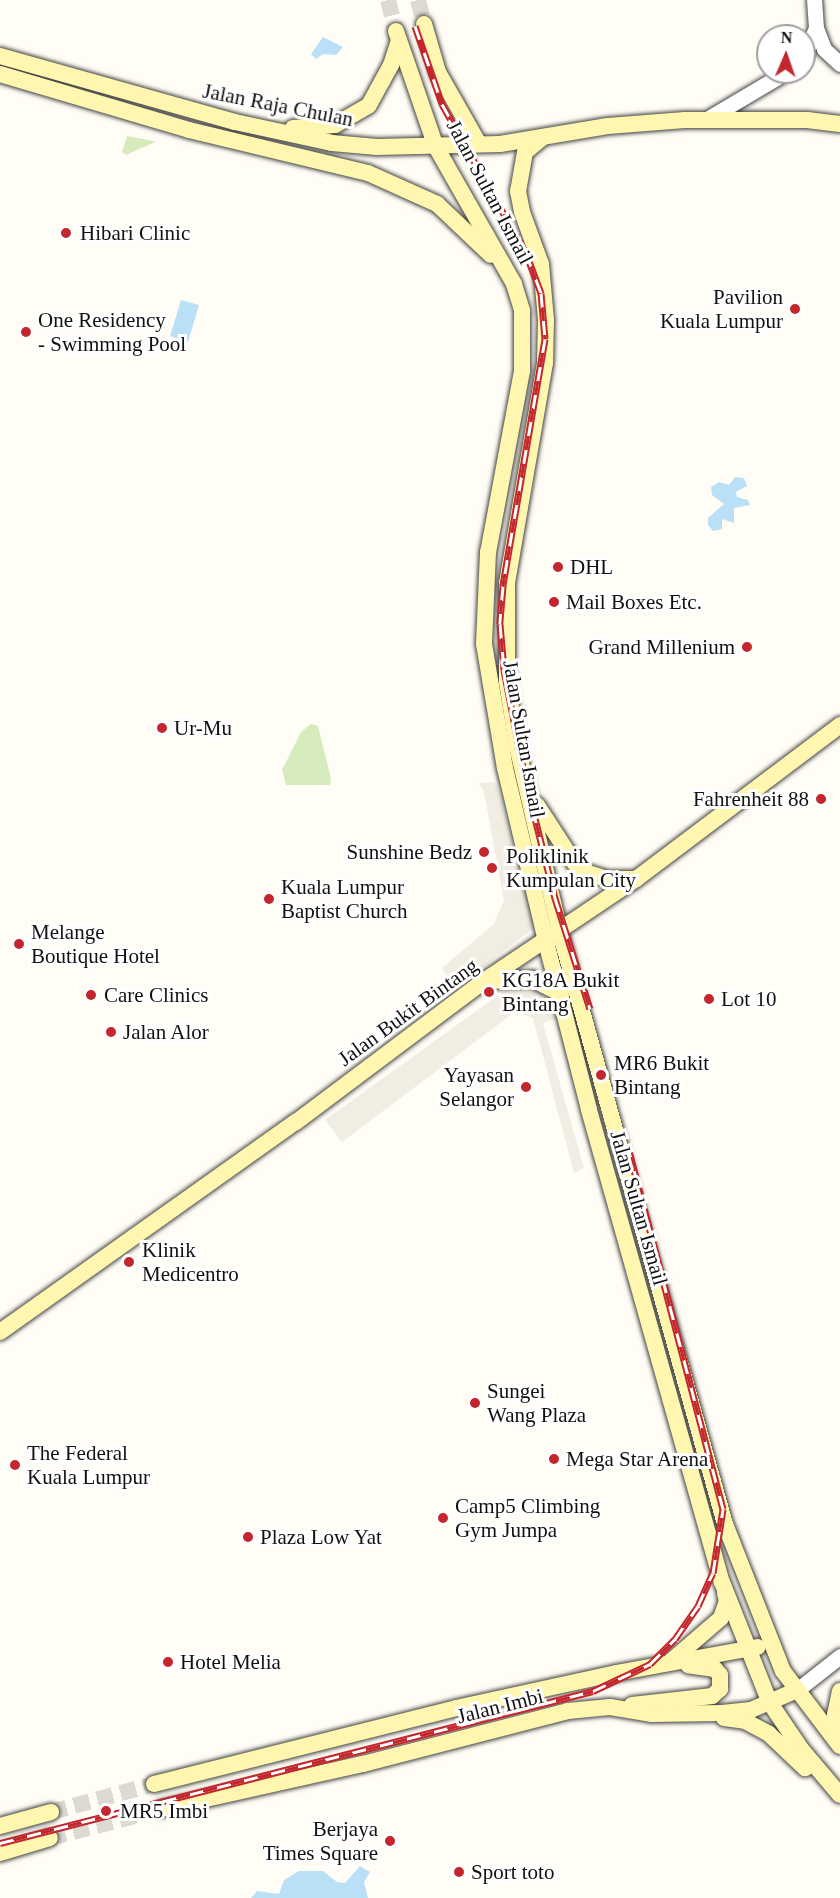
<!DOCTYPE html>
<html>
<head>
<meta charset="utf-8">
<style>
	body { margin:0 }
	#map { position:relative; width:840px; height:1898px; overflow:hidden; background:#fffdf5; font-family:Georgia,serif }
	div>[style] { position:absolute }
	.green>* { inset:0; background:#d5ebbd }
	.plaza>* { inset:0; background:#f1ede2 }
	.water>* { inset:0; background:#b9e0f7 }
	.secondary-tunnel>* { height:16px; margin-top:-8px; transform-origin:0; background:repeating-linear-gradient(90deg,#dbdad3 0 16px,transparent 0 24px) }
	.roads { filter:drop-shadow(0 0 2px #444) drop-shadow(0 0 2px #444) }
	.tertiary>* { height:15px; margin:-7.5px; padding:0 7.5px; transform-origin:7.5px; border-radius:7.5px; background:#fff }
	.secondary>* { height:16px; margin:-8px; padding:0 8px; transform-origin:8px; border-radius:8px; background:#fff6b0 }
	.rail>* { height:7px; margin-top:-3.5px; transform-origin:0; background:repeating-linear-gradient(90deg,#fff 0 14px,#c4262e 0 28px); box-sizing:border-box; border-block:2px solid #c4262e }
	.dots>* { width:16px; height:16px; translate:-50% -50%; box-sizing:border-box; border:3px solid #fff; border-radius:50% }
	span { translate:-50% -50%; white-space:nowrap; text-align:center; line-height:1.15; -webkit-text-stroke:6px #fff; paint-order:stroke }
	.street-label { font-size:21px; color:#111 }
	.poi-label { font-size:21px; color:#111 }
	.left { translate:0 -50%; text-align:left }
	.right { translate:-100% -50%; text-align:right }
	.north { position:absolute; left:756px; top:24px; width:60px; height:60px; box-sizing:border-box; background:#fff; border:2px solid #a0a0a0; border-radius:50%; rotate:2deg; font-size:16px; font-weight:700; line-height:24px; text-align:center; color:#111 }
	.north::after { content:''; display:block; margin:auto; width:21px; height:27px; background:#c4262e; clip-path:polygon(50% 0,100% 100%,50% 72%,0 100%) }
</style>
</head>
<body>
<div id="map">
	<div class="green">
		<div style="clip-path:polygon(127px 136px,154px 141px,155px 142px,126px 155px,122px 152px)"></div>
		<div style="clip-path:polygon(311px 724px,318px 726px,331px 778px,330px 785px,286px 785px,282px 770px,301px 732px)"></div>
	</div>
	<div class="plaza">
		<div style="clip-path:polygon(492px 782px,497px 784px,535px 927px,453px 990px,442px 968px,494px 924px,504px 900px,484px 792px,479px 783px)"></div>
		<div style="clip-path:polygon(518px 981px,552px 995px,561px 1017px,543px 1023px,584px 1168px,574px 1173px,533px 1018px,516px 1011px,342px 1142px,325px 1120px)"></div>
	</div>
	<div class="water">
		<div style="clip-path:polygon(323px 37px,343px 47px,336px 55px,323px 54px,316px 59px,311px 54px)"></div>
		<div style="clip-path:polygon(181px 300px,199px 305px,188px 342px,170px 336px)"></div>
		<div style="clip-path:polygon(735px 477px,744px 478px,747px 486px,736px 492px,737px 497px,748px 500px,750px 505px,734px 508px,734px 523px,722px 519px,722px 529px,713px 531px,708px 525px,708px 518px,724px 504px,712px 495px,711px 487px,719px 482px,729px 485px)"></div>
		<div style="clip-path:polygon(360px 1866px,370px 1872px,364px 1882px,368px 1898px,251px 1898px,257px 1891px,279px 1894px,284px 1880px,299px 1871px,323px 1871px,337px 1882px,345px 1883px)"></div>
	</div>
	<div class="secondary-tunnel">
		<div style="left:388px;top:0;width:32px;rotate:76deg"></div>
		<div style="left:418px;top:0;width:25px;rotate:76deg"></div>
		<div style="left:51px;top:1812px;width:107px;rotate:-15.2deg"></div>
		<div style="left:50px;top:1838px;width:115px;rotate:-14.6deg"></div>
	</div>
	<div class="roads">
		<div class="tertiary">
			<div style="left:816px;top:28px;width:22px;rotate:69deg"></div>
			<div style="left:824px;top:49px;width:22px;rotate:43deg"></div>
			<div style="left:804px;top:56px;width:30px;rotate:-67deg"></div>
			<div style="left:816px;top:28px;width:28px;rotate:-94deg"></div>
			<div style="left:707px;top:119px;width:92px;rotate:-30.7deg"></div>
			<div style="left:797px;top:1690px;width:55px;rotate:-38.3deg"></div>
		</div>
		<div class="secondary">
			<div style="left:424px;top:24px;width:50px;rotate:73.7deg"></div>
			<div style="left:438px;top:72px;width:83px;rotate:60.3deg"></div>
			<div style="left:396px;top:31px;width:123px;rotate:71deg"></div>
			<div style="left:436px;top:147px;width:158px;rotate:60.3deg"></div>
			<div style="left:514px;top:284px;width:28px;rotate:73deg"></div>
			<div style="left:522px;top:311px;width:60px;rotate:90deg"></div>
			<div style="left:522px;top:371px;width:184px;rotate:100.6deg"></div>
			<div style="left:488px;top:552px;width:92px;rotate:92.5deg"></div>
			<div style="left:484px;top:644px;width:126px;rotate:80.4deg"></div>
			<div style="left:505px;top:768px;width:179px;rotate:76.7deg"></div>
			<div style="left:546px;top:942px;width:173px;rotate:75.6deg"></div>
			<div style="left:589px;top:1110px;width:490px;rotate:74.3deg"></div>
			<div style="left:722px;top:1582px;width:130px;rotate:68.4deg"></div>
			<div style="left:770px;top:1703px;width:55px;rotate:56deg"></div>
			<div style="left:801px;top:1749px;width:60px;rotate:49.7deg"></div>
			<div style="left:0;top:56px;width:244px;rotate:15.7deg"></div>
			<div style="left:235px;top:122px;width:99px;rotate:12.2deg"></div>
			<div style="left:332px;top:143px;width:45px;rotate:5.1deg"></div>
			<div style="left:377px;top:147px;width:123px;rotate:-1.4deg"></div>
			<div style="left:500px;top:144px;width:109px;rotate:-9.5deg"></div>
			<div style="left:608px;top:126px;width:77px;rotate:-4.5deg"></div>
			<div style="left:685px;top:120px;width:122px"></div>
			<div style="left:807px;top:120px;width:33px;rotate:7deg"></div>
			<div style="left:0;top:74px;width:197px;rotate:16.5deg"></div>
			<div style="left:189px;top:130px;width:184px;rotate:13.5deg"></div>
			<div style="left:368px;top:173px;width:76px;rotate:24.2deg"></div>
			<div style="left:437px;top:204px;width:74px;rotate:43.4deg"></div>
			<div style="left:293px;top:128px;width:42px;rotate:-4.1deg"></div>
			<div style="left:335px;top:125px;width:39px;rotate:-30deg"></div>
			<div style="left:369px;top:105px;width:46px;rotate:-61.2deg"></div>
			<div style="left:391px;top:65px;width:26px;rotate:-72deg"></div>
			<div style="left:543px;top:137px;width:23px;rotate:140deg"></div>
			<div style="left:525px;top:152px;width:40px;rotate:100deg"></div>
			<div style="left:518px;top:191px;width:21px;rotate:79deg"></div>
			<div style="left:522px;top:212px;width:55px;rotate:69.9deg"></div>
			<div style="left:541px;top:264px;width:56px;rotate:84.9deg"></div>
			<div style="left:546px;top:320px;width:43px;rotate:91.3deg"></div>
			<div style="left:545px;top:363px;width:224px;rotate:99.8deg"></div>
			<div style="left:507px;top:584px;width:98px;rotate:90deg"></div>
			<div style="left:507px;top:682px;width:65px;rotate:81.1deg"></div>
			<div style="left:517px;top:746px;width:191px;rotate:77deg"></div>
			<div style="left:560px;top:932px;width:615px;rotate:74.43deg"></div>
			<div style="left:725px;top:1524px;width:158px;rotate:68.5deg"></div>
			<div style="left:783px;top:1671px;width:94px;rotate:52.8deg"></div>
			<div style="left:537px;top:805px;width:77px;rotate:57.1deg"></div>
			<div style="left:579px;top:870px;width:29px;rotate:18deg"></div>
			<div style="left:607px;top:879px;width:29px"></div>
			<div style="left:488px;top:981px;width:44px;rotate:-2.6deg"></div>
			<div style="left:532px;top:979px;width:33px;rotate:27deg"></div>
			<div style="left:0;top:1332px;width:363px;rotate:-35.4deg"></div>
			<div style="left:296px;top:1122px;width:231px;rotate:-36.9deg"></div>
			<div style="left:481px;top:983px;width:187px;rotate:-33.9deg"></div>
			<div style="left:636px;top:879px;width:256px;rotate:-37deg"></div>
			<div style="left:670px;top:1662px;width:67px;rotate:-40.8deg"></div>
			<div style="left:721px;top:1618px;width:18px;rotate:-71deg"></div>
			<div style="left:727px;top:1601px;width:8px;rotate:-104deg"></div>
			<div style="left:840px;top:1691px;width:25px;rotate:102deg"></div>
			<div style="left:835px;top:1715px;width:16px;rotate:72deg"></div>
			<div style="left:632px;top:1705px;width:81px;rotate:-6.4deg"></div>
			<div style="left:712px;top:1696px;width:11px;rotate:-41deg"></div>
			<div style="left:720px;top:1689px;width:14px;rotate:-90deg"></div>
			<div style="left:720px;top:1675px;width:8px;rotate:-130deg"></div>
			<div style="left:715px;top:1669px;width:27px;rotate:-172deg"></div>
			<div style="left:724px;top:1718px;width:21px;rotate:8deg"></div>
			<div style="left:745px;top:1721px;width:27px;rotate:28deg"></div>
			<div style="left:769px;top:1734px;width:50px;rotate:43.4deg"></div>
			<div style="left:154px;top:1784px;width:311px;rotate:-14.1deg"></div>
			<div style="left:456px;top:1708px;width:164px;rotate:-12.3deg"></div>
			<div style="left:616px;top:1673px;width:144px;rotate:-10.4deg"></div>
			<div style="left:161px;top:1809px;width:207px;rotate:-12.6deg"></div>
			<div style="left:363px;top:1764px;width:212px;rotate:-14.5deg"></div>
			<div style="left:568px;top:1711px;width:42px;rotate:-5.4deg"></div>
			<div style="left:610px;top:1707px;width:43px;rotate:9.5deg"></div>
			<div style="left:652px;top:1714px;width:70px;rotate:-0.8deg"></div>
			<div style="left:722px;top:1713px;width:29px;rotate:-6deg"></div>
			<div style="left:751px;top:1710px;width:50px;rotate:-23.5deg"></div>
			<div style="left:0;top:1826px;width:53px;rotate:-15.4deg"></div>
			<div style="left:0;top:1853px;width:52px;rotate:-16.7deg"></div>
		</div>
	</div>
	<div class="rail">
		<div style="left:415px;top:26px;width:83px;rotate:70.9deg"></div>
		<div style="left:442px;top:104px;width:171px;rotate:60.6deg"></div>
		<div style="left:526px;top:253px;width:43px;rotate:69.4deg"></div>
		<div style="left:541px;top:293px;width:46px;rotate:85deg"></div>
		<div style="left:545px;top:339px;width:251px;rotate:99.7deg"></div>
		<div style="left:503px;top:586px;width:38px;rotate:95deg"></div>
		<div style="left:500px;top:624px;width:46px;rotate:85deg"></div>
		<div style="left:504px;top:670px;width:114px;rotate:78.9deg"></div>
		<div style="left:526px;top:782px;width:120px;rotate:76deg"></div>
		<div style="left:555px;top:898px;width:116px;rotate:72.5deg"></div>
		<div style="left:0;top:1843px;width:612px;rotate:-14.38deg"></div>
		<div style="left:593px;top:1691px;width:63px;rotate:-25.3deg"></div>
		<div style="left:650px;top:1664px;width:35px;rotate:-45deg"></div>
		<div style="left:675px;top:1639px;width:40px;rotate:-55.1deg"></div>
		<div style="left:698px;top:1606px;width:36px;rotate:-66deg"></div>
		<div style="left:713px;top:1573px;width:65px;rotate:-81.1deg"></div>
		<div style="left:723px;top:1509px;width:371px;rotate:-104.7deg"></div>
	</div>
	<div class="dots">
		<div style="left:66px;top:233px;background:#c4262e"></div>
		<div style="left:795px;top:309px;background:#c4262e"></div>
		<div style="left:26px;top:332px;background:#c4262e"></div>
		<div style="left:558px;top:567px;background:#c4262e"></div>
		<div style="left:554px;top:602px;background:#c4262e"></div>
		<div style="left:747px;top:647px;background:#c4262e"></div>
		<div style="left:162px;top:728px;background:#c4262e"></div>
		<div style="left:821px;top:799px;background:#c4262e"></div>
		<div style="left:484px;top:852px;background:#c4262e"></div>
		<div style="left:492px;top:868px;background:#c4262e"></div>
		<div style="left:269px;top:899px;background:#c4262e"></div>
		<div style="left:19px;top:944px;background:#c4262e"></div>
		<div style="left:489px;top:992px;background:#c4262e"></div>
		<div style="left:91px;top:995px;background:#c4262e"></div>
		<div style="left:709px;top:999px;background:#c4262e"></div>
		<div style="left:111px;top:1032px;background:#c4262e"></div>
		<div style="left:601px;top:1075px;background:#c4262e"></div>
		<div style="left:526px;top:1087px;background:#c4262e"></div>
		<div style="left:129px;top:1262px;background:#c4262e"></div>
		<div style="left:475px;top:1403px;background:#c4262e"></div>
		<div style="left:554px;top:1459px;background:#c4262e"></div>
		<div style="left:15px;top:1465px;background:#c4262e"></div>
		<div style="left:443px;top:1518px;background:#c4262e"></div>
		<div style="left:248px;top:1537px;background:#c4262e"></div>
		<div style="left:168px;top:1662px;background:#c4262e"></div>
		<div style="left:106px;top:1811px;background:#c4262e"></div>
		<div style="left:390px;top:1841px;background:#c4262e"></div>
		<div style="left:459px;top:1872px;background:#c4262e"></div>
	</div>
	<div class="street-label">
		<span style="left:278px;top:105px;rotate:11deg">Jalan Raja Chulan</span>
		<span style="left:490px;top:192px;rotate:62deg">Jalan Sultan Ismail</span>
		<span style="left:524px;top:739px;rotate:80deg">Jalan Sultan Ismail</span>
		<span style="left:408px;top:1012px;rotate:-36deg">Jalan Bukit Bintang</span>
		<span style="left:639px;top:1208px;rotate:74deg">Jalan Sultan Ismail</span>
		<span style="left:500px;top:1706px;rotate:-14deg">Jalan Imbi</span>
	</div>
	<div class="poi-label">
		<span class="left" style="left:80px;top:233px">Hibari Clinic</span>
		<span class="right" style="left:783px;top:309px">Pavilion<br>Kuala Lumpur</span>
		<span class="left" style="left:38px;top:332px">One Residency<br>- Swimming Pool</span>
		<span class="left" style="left:570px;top:567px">DHL</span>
		<span class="left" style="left:566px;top:602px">Mail Boxes Etc.</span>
		<span class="right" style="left:735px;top:647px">Grand Millenium</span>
		<span class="left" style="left:174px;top:728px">Ur-Mu</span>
		<span class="right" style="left:809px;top:799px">Fahrenheit 88</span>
		<span class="right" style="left:472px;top:852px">Sunshine Bedz</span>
		<span class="left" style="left:506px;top:868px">Poliklinik<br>Kumpulan City</span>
		<span class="left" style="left:281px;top:899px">Kuala Lumpur<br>Baptist Church</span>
		<span class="left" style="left:31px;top:944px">Melange<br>Boutique Hotel</span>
		<span class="left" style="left:502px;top:992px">KG18A Bukit<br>Bintang</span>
		<span class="left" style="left:104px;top:995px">Care Clinics</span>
		<span class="left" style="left:721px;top:999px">Lot 10</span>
		<span class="left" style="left:123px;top:1032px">Jalan Alor</span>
		<span class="left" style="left:614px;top:1075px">MR6 Bukit<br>Bintang</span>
		<span class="right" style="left:514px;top:1087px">Yayasan<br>Selangor</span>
		<span class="left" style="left:142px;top:1262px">Klinik<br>Medicentro</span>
		<span class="left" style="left:487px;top:1403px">Sungei<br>Wang Plaza</span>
		<span class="left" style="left:27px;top:1465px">The Federal<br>Kuala Lumpur</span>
		<span class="left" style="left:566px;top:1459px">Mega Star Arena</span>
		<span class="left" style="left:455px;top:1518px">Camp5 Climbing<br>Gym Jumpa</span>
		<span class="left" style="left:260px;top:1537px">Plaza Low Yat</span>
		<span class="left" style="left:180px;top:1662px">Hotel Melia</span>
		<span class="left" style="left:120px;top:1811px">MR5 Imbi</span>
		<span class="right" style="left:378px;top:1841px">Berjaya<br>Times Square</span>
		<span class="left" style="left:471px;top:1872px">Sport toto</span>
	</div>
	<div class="north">N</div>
</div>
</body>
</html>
